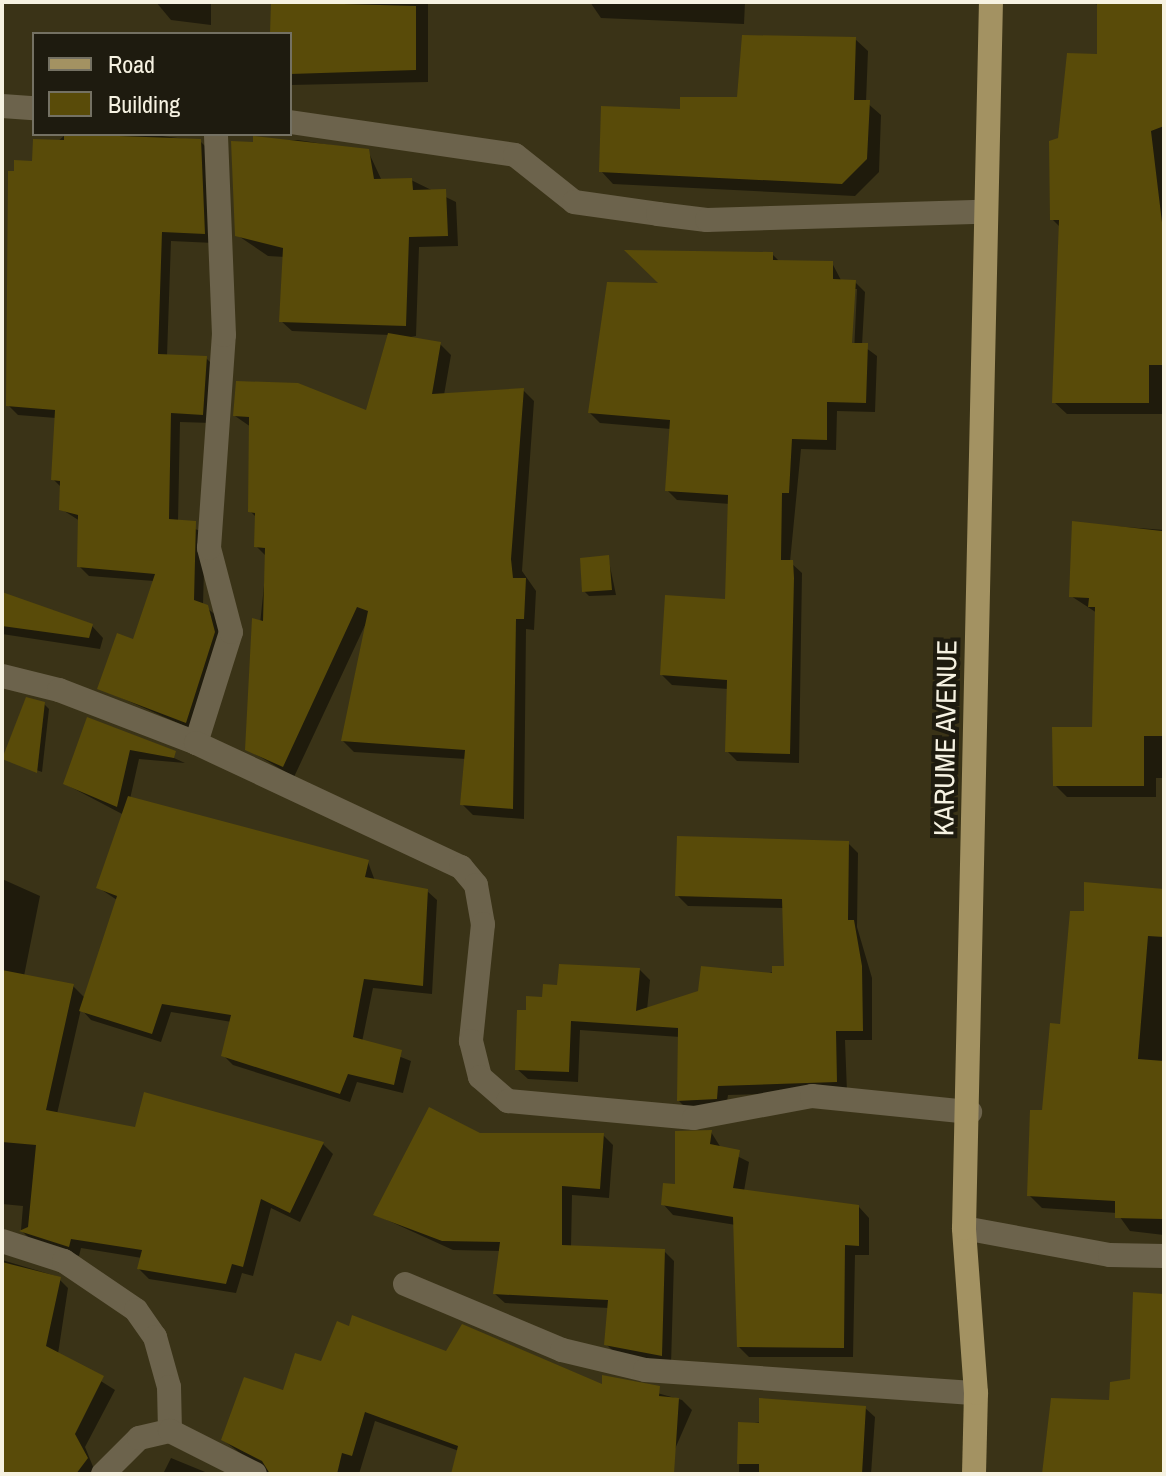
<!DOCTYPE html>
<html>
<head>
<meta charset="utf-8">
<style>
	body { margin:0 }
	#map { position:relative; width:1166px; height:1476px; overflow:hidden; background:#3a3317; font-family:"Archivo Narrow",sans-serif }
	div>[style] { position:absolute }
	.shadow>* { inset:0; background:#0007 }
	.building>* { inset:0; background:#594b09 }
	.minor>* { height:24px; margin:-12px; padding:0 12px; transform-origin:12px; border-radius:12px; background:#6c634c }
	.major>* { height:24px; margin:-12px; padding:0 12px; transform-origin:12px; border-radius:12px; background:#a39262 }
	span { translate:-50% -50%; white-space:nowrap; text-align:center; line-height:1.15; -webkit-text-stroke:8px #1e1b0f; paint-order:stroke }
	.street-label { font-size:28px; color:#f6f2e2 }
	.frame { position:absolute; inset:0; border:4px solid #f6f2e2; pointer-events:none }
	.legend { position:absolute; left:32px; top:32px; width:260px; height:104px; box-sizing:border-box; background:#1e1b0f; border:2px solid #747163; margin:0; padding:10px 14px; list-style:none; font-size:24px; color:#f6f2e2 }
	.legend li { display:flex; align-items:center; gap:16px; height:40px }
	.legend b { width:40px; border:2px solid #747163 }
</style>
</head>
<body>
<div id="map">
	<div class="shadow">
		<div style="clip-path:polygon(156px 2px,211px 2px,211px 25px,171px 20px)"></div>
		<div style="clip-path:polygon(273px 2px,428px 2px,428px 82px,290px 85px,290px 34px,272px 34px)"></div>
		<div style="clip-path:polygon(590px 2px,745px 2px,744px 24px,601px 18px)"></div>
		<div style="clip-path:polygon(1088px 2px,1164px 2px,1164px 414px,1067px 414px,1054px 402px,1060px 227px,1052px 219px,1060px 139px,1099px 56px,1099px 5px)"></div>
		<div style="clip-path:polygon(855px 39px,868px 51px,866px 102px,881px 115px,879px 172px,855px 196px,613px 184px,601px 171px,682px 111px,739px 99px)"></div>
		<div style="clip-path:polygon(66px 134px,147px 134px,200px 141px,210px 151px,214px 243px,171px 241px,167px 356px,206px 358px,215px 367px,212px 423px,180px 422px,178px 522px,205px 533px,203px 605px,217px 616px,224px 642px,196px 731px,99px 688px,134px 641px,154px 581px,89px 576px,79px 566px,80px 521px,61px 509px,62px 488px,53px 479px,56px 418px,18px 415px,8px 405px,34px 163px)"></div>
		<div style="clip-path:polygon(298px 140px,368px 151px,382px 181px,411px 180px,456px 202px,458px 246px,419px 247px,416px 336px,405px 338px,440px 344px,451px 355px,444px 395px,523px 390px,534px 401px,522px 571px,536px 591px,534px 630px,526px 629px,524px 819px,473px 815px,462px 804px,466px 759px,354px 752px,343px 741px,367px 621px,294px 777px,247px 749px,267px 557px,256px 546px,257px 518px,250px 511px,251px 427px,235px 416px,368px 412px,390px 335px,292px 331px,281px 321px,285px 257px,268px 256px,237px 235px,233px 143px)"></div>
		<div style="clip-path:polygon(evenodd,772px 254px,780px 262px,832px 263px,842px 282px,855px 282px,865px 292px,862px 345px,877px 356px,875px 412px,837px 411px,836px 450px,801px 449px,790px 562px,802px 573px,799px 763px,737px 761px,727px 751px,728px 689px,672px 685px,662px 675px,727px 602px,730px 504px,677px 500px,667px 490px,671px 429px,600px 423px,590px 413px,663px 285px,772px 254px,853px 289px,857px 289px,854px 353px,850px 353px,853px 289px)"></div>
		<div style="clip-path:polygon(1074px 523px,1164px 530px,1164px 778px,1156px 778px,1156px 797px,1067px 797px,1055px 785px,1093px 729px,1097px 613px,1071px 596px)"></div>
		<div style="clip-path:polygon(608px 557px,616px 595px,589px 596px,584px 591px)"></div>
		<div style="clip-path:polygon(2px 594px,92px 626px,103px 638px,100px 649px,2px 634px)"></div>
		<div style="clip-path:polygon(44px 704px,49px 709px,42px 772px,9px 760px)"></div>
		<div style="clip-path:polygon(88px 719px,185px 763px,139px 759px,130px 799px,368px 862px,375px 881px,427px 891px,437px 900px,432px 994px,373px 988px,362px 1042px,411px 1061px,403px 1093px,357px 1082px,350px 1102px,233px 1065px,223px 1055px,232px 1022px,171px 1012px,161px 1042px,91px 1020px,81px 1009px,57px 1114px,136px 1129px,323px 1144px,333px 1154px,300px 1222px,271px 1208px,253px 1276px,242px 1273px,236px 1293px,149px 1279px,139px 1269px,142px 1258px,81px 1248px,79px 1256px,31px 1240px,21px 1230px,23px 1206px,2px 1204px,2px 879px,40px 896px,24px 976px,73px 986px,85px 998px,117px 900px,99px 888px,124px 815px,65px 784px)"></div>
		<div style="clip-path:polygon(848px 843px,858px 853px,857px 927px,872px 978px,872px 1040px,845px 1040px,847px 1092px,728px 1095px,726px 1108px,689px 1111px,679px 1101px,680px 1037px,580px 1030px,578px 1082px,528px 1079px,517px 1069px,528px 1013px,559px 987px,640px 970px,650px 980px,647px 1010px,786px 968px,784px 908px,688px 906px,677px 895px)"></div>
		<div style="clip-path:polygon(1164px 891px,1164px 1235px,1130px 1231px,1117px 1213px,1042px 1208px,1029px 1195px,1086px 913px)"></div>
		<div style="clip-path:polygon(711px 1132px,721px 1148px,749px 1162px,744px 1191px,859px 1207px,869px 1218px,869px 1255px,855px 1255px,853px 1357px,749px 1357px,738px 1346px,736px 1225px,673px 1215px,663px 1204px)"></div>
		<div style="clip-path:polygon(479px 1135px,603px 1135px,613px 1145px,609px 1198px,572px 1195px,571px 1248px,664px 1251px,674px 1261px,671px 1365px,616px 1354px,606px 1344px,609px 1308px,505px 1303px,495px 1294px,501px 1251px,453px 1250px,376px 1215px)"></div>
		<div style="clip-path:polygon(2px 1260px,56px 1276px,68px 1288px,58px 1354px,115px 1390px,85px 1447px,96px 1474px,2px 1474px)"></div>
		<div style="clip-path:polygon(447px 1354px,603px 1386px,604px 1378px,682px 1400px,692px 1410px,664px 1474px,454px 1474px,459px 1451px,375px 1421px,359px 1474px,268px 1474px,223px 1440px,322px 1364px)"></div>
		<div style="clip-path:polygon(865px 1408px,875px 1417px,871px 1474px,739px 1474px,740px 1425px)"></div>
		<div style="clip-path:polygon(171px 1458px,210px 1474px,163px 1474px)"></div>
	</div>
	<div class="building">
		<div style="clip-path:polygon(271px 2px,416px 6px,416px 70px,290px 74px,290px 34px,270px 34px)"></div>
		<div style="clip-path:polygon(1097px 2px,1164px 2px,1164px 126px,1151px 131px,1164px 239px,1162px 365px,1149px 365px,1149px 403px,1052px 403px,1059px 220px,1050px 220px,1049px 141px,1058px 138px,1067px 53px,1097px 54px)"></div>
		<div style="clip-path:polygon(742px 35px,856px 37px,854px 100px,870px 100px,867px 159px,842px 184px,599px 172px,601px 106px,680px 109px,680px 97px,737px 97px)"></div>
		<div style="clip-path:polygon(64px 134px,201px 139px,205px 234px,162px 232px,158px 354px,207px 356px,203px 415px,171px 413px,169px 519px,196px 521px,194px 600px,208px 605px,215px 632px,186px 723px,97px 689px,117px 633px,133px 639px,155px 574px,77px 567px,78px 515px,59px 510px,60px 481px,51px 480px,55px 410px,6px 406px,8px 171px,14px 171px,14px 160px,32px 161px,33px 139px,64px 140px)"></div>
		<div style="clip-path:polygon(253px 136px,369px 149px,374px 179px,412px 178px,413px 190px,446px 189px,448px 236px,409px 237px,406px 326px,279px 322px,283px 248px,235px 236px,231px 141px,253px 142px)"></div>
		<div style="clip-path:polygon(624px 250px,773px 252px,773px 260px,833px 261px,833px 279px,856px 280px,852px 343px,868px 343px,866px 403px,827px 402px,827px 440px,792px 439px,789px 493px,782px 493px,781px 560px,793px 560px,794px 578px,790px 754px,725px 752px,727px 680px,660px 675px,665px 595px,725px 599px,728px 495px,665px 491px,670px 420px,588px 413px,607px 282px,658px 283px)"></div>
		<div style="clip-path:polygon(388px 333px,441px 342px,432px 394px,524px 388px,511px 559px,513px 578px,526px 578px,524px 619px,516px 619px,513px 809px,460px 805px,465px 750px,341px 741px,368px 611px,357px 607px,283px 767px,245px 750px,252px 618px,263px 621px,265px 548px,254px 547px,255px 513px,248px 512px,249px 417px,233px 416px,236px 381px,298px 383px,366px 410px)"></div>
		<div style="clip-path:polygon(1072px 521px,1162px 531px,1164px 736px,1144px 736px,1144px 786px,1053px 786px,1052px 727px,1092px 727px,1095px 607px,1088px 607px,1089px 598px,1069px 597px)"></div>
		<div style="clip-path:polygon(609px 555px,612px 590px,582px 592px,580px 558px)"></div>
		<div style="clip-path:polygon(2px 592px,93px 624px,89px 638px,2px 626px)"></div>
		<div style="clip-path:polygon(26px 697px,45px 702px,37px 773px,2px 759px)"></div>
		<div style="clip-path:polygon(87px 717px,176px 751px,174px 758px,130px 750px,117px 807px,63px 784px)"></div>
		<div style="clip-path:polygon(128px 796px,369px 860px,365px 877px,428px 889px,423px 986px,364px 979px,353px 1037px,402px 1050px,394px 1085px,348px 1074px,340px 1094px,221px 1056px,231px 1015px,162px 1004px,152px 1034px,79px 1011px,117px 896px,96px 888px)"></div>
		<div style="clip-path:polygon(677px 836px,849px 841px,848px 920px,854px 920px,862px 966px,863px 1031px,836px 1031px,837px 1082px,718px 1086px,717px 1099px,677px 1101px,678px 1028px,571px 1021px,569px 1072px,515px 1070px,517px 1010px,526px 1010px,526px 996px,542px 997px,543px 984px,557px 985px,559px 964px,640px 968px,636px 1011px,698px 991px,701px 966px,772px 973px,772px 966px,784px 966px,782px 899px,675px 896px)"></div>
		<div style="clip-path:polygon(1084px 882px,1164px 889px,1164px 937px,1148px 936px,1138px 1059px,1164px 1061px,1164px 1219px,1115px 1218px,1115px 1201px,1027px 1196px,1030px 1110px,1042px 1110px,1050px 1023px,1060px 1024px,1070px 911px,1084px 911px)"></div>
		<div style="clip-path:polygon(2px 970px,74px 984px,46px 1110px,135px 1127px,144px 1092px,324px 1142px,290px 1213px,261px 1199px,243px 1267px,232px 1264px,226px 1284px,137px 1269px,142px 1250px,71px 1239px,69px 1247px,19px 1231px,28px 1227px,36px 1145px,2px 1142px)"></div>
		<div style="clip-path:polygon(429px 1107px,480px 1133px,604px 1133px,600px 1189px,562px 1186px,562px 1245px,665px 1249px,662px 1356px,604px 1345px,608px 1300px,493px 1294px,500px 1242px,442px 1241px,373px 1215px)"></div>
		<div style="clip-path:polygon(712px 1130px,710px 1144px,740px 1150px,733px 1188px,859px 1205px,859px 1246px,845px 1245px,844px 1348px,737px 1347px,733px 1217px,661px 1205px,663px 1183px,675px 1184px,675px 1131px)"></div>
		<div style="clip-path:polygon(2px 1262px,61px 1277px,46px 1346px,104px 1376px,75px 1434px,88px 1458px,76px 1474px,2px 1474px)"></div>
		<div style="clip-path:polygon(1133px 1292px,1164px 1294px,1164px 1474px,1042px 1474px,1051px 1398px,1109px 1400px,1110px 1382px,1130px 1379px)"></div>
		<div style="clip-path:polygon(352px 1315px,446px 1351px,462px 1324px,602px 1384px,602px 1375px,660px 1386px,659px 1396px,679px 1398px,674px 1474px,451px 1474px,458px 1446px,365px 1412px,352px 1456px,342px 1453px,337px 1474px,270px 1474px,262px 1461px,221px 1440px,244px 1377px,283px 1390px,295px 1353px,321px 1361px,337px 1321px,349px 1326px)"></div>
		<div style="clip-path:polygon(759px 1398px,866px 1406px,862px 1474px,759px 1474px,759px 1464px,737px 1464px,738px 1422px,759px 1423px)"></div>
	</div>
	<div class="minor">
		<div style="left:2px;top:106px;width:32px;rotate:4deg"></div>
		<div style="left:290px;top:122px;width:227px;rotate:8.3deg"></div>
		<div style="left:515px;top:155px;width:75px;rotate:38.5deg"></div>
		<div style="left:574px;top:202px;width:85px;rotate:8.1deg"></div>
		<div style="left:658px;top:214px;width:49px;rotate:7deg"></div>
		<div style="left:707px;top:220px;width:275px;rotate:-1.7deg"></div>
		<div style="left:2px;top:676px;width:59px;rotate:13.8deg"></div>
		<div style="left:59px;top:690px;width:147px;rotate:21.1deg"></div>
		<div style="left:196px;top:743px;width:116px;rotate:-72.5deg"></div>
		<div style="left:231px;top:632px;width:87px;rotate:-104.7deg"></div>
		<div style="left:209px;top:548px;width:214px;rotate:-86deg"></div>
		<div style="left:224px;top:335px;width:201px;rotate:-92.3deg"></div>
		<div style="left:196px;top:743px;width:293px;rotate:25.1deg"></div>
		<div style="left:461px;top:867px;width:23px;rotate:50deg"></div>
		<div style="left:476px;top:885px;width:40px;rotate:80deg"></div>
		<div style="left:483px;top:924px;width:118px;rotate:95.9deg"></div>
		<div style="left:471px;top:1041px;width:37px;rotate:76deg"></div>
		<div style="left:480px;top:1077px;width:37px;rotate:41deg"></div>
		<div style="left:508px;top:1101px;width:187px;rotate:5.2deg"></div>
		<div style="left:694px;top:1118px;width:120px;rotate:-10.6deg"></div>
		<div style="left:812px;top:1096px;width:159px;rotate:5.8deg"></div>
		<div style="left:964px;top:1228px;width:148px;rotate:10.5deg"></div>
		<div style="left:1110px;top:1255px;width:54px;rotate:1.1deg"></div>
		<div style="left:2px;top:1241px;width:65px;rotate:17.9deg"></div>
		<div style="left:64px;top:1261px;width:87px;rotate:34.2deg"></div>
		<div style="left:136px;top:1310px;width:33px;rotate:55deg"></div>
		<div style="left:155px;top:1337px;width:52px;rotate:74.4deg"></div>
		<div style="left:169px;top:1387px;width:44px;rotate:88.7deg"></div>
		<div style="left:405px;top:1284px;width:170px;rotate:22.8deg"></div>
		<div style="left:562px;top:1350px;width:85px;rotate:13.5deg"></div>
		<div style="left:645px;top:1370px;width:332px;rotate:4deg"></div>
		<div style="left:103px;top:1474px;width:51px;rotate:-45deg"></div>
		<div style="left:139px;top:1438px;width:32px;rotate:-13deg"></div>
		<div style="left:170px;top:1431px;width:95px;rotate:26.8deg"></div>
	</div>
	<div class="major">
		<div style="left:974px;top:1474px;width:81px;rotate:-88.6deg"></div>
		<div style="left:976px;top:1393px;width:165px;rotate:-94.2deg"></div>
		<div style="left:964px;top:1228px;width:1226px;rotate:-88.74deg"></div>
	</div>
	<div class="street-label">
		<span style="left:945px;top:738px;rotate:-89deg">KARUME AVENUE</span>
	</div>
	<div class="frame"></div>
	<ul class="legend">
	<li><b style="height:10px;background:#a39262"></b>Road</li>
	<li><b style="height:22px;background:#594b09"></b>Building</li>
	</ul>
</div>
</body>
</html>
